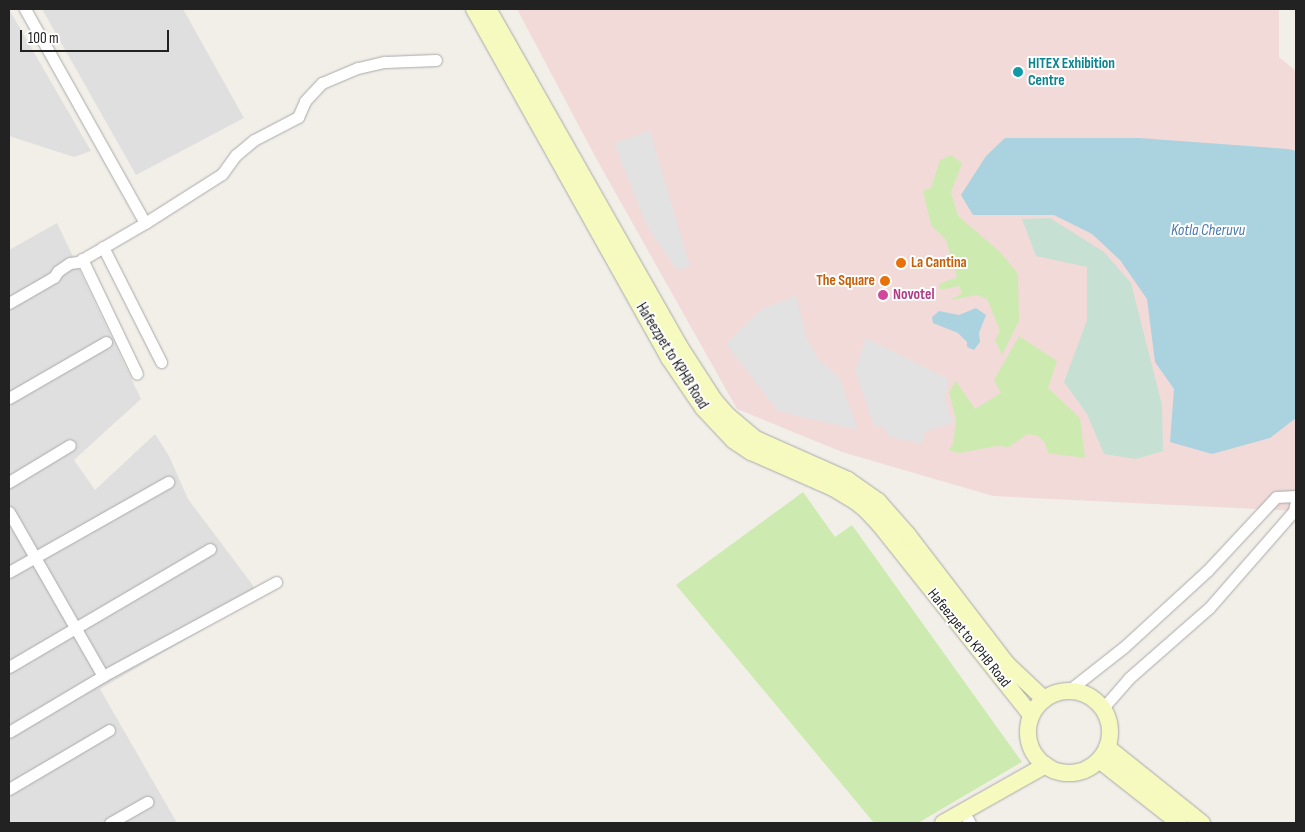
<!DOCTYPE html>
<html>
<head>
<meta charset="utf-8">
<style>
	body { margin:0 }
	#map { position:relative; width:1305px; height:832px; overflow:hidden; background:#f2efe9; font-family:"Sofia Sans Condensed",sans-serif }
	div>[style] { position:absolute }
	.residential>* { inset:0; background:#e0dfdf }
	.commercial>* { inset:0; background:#f2dad9 }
	.grass>* { inset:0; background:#cdebb0 }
	.wetland>* { inset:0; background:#c6e0d4 }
	.parking>* { inset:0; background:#e2e2e2 }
	.water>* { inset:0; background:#aad3df }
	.roads { filter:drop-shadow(0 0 1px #a9a9a9) drop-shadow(0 0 1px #a9a9a9) }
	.street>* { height:11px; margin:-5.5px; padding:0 5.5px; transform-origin:5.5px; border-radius:5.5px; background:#fff }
	.secondary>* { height:16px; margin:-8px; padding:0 8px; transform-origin:8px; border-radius:8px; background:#f7fabf }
	.secondary>.ring { margin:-8px; padding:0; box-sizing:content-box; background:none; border:16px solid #f7fabf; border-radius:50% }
	.dots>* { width:14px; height:14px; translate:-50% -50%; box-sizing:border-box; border:2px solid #fff; border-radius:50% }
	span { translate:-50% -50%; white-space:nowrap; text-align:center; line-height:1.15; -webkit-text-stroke:4px #fff; paint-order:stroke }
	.culture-label { font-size:15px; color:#0d838f; font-weight:700 }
	.left { translate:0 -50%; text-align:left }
	.food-label { font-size:15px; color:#c56008; font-weight:700 }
	.right { translate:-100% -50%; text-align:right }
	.hotel-label { font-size:15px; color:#b23c85; font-weight:700 }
	.street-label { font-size:15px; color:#222 }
	.water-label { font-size:16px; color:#4a7aab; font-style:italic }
	.frame { position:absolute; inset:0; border:10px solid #222; pointer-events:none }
	.scale { position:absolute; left:20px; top:30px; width:149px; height:22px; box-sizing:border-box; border:2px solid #222; border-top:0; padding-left:6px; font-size:15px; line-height:18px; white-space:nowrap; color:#222; -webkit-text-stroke:4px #fff; paint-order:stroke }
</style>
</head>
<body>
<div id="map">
	<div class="residential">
		<div style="clip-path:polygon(42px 9px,183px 9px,244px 118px,136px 175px)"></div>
		<div style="clip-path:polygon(10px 11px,91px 151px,74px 157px,9px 136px)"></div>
		<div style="clip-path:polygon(57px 223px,141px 399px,74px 460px,95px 490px,155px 434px,169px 456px,188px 499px,252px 584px,259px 597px,100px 689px,177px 823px,9px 823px,9px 250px)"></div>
	</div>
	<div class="commercial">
		<div style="clip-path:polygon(517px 9px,1279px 9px,1279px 57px,1296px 71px,1296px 511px,993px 496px,842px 452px,737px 409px,597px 160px)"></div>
	</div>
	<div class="grass">
		<div style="clip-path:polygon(951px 155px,962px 163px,951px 192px,958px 216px,1000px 252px,1018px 274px,1019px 321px,1002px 355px,995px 340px,1000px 331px,987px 299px,977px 295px,951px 300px,962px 293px,959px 286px,940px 290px,939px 284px,957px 277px,946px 240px,931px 225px,923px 191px,931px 188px,940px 160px)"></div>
		<div style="clip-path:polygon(1019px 336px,1057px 361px,1048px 388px,1080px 418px,1085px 458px,1048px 453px,1045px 443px,1038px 436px,1027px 434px,1009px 447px,996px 446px,959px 453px,949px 450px,953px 444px,956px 420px,949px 392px,956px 381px,975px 409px,1001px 393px,994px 380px)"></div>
		<div style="clip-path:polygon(803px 492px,835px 537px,852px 525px,1022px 762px,918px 823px,874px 823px,676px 585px)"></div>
	</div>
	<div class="wetland">
		<div style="clip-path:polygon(1050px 218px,1104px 252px,1131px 283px,1162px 405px,1163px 451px,1136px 459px,1104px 454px,1087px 414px,1064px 382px,1087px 320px,1087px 267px,1036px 256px,1022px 219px)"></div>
	</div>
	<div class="parking">
		<div style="clip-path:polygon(650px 131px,690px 267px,677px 270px,647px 226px,614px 143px)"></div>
		<div style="clip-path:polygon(796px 296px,806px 337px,819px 360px,839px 377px,858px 430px,778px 411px,726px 344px,763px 308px)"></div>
		<div style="clip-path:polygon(866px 338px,948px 379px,945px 400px,953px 423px,924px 432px,922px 444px,890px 437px,883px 427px,874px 425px,855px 370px)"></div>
	</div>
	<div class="water">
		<div style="clip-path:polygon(1005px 138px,1139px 138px,1288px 149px,1296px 151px,1296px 418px,1270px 438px,1212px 454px,1170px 442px,1174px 389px,1155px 362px,1147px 299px,1120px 260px,1092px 234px,1054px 215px,973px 215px,961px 195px,986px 156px)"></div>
		<div style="clip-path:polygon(976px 308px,986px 315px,979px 333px,980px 342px,974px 350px,967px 347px,967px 342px,958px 333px,933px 323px,932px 317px,939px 311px,959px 315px)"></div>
	</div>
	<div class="roads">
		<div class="street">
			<div style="left:25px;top:9px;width:245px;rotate:60.7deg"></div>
			<div style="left:103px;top:247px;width:129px;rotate:63.2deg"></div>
			<div style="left:82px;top:259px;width:127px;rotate:64.4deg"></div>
			<div style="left:9px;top:303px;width:52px;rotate:-30deg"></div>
			<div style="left:54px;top:277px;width:7px;rotate:-56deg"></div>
			<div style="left:58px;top:271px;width:14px;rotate:-34deg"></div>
			<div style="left:70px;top:263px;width:8px;rotate:-7deg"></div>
			<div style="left:78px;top:262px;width:78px;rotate:-30.2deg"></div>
			<div style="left:145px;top:223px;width:91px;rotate:-32.5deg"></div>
			<div style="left:222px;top:174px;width:24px;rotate:-54deg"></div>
			<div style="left:236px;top:155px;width:23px;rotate:-40deg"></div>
			<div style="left:254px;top:140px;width:50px;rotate:-27.6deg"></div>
			<div style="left:298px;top:117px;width:17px;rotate:-66deg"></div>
			<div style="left:305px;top:101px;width:25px;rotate:-47deg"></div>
			<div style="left:322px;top:83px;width:39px;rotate:-23deg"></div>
			<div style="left:358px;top:68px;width:28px;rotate:-13deg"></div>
			<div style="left:385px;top:62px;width:51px;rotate:-2.2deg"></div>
			<div style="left:9px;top:398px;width:112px;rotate:-30deg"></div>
			<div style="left:9px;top:482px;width:71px;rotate:-31.2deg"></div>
			<div style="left:9px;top:512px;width:189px;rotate:60.2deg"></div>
			<div style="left:103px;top:676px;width:109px;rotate:149.2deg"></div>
			<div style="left:9px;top:572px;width:183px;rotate:-29.5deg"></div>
			<div style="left:9px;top:667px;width:233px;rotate:-30.4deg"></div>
			<div style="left:103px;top:676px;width:197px;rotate:-28.5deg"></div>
			<div style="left:1068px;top:691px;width:71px;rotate:-38.2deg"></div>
			<div style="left:1124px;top:647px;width:113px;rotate:-42.5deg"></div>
			<div style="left:1207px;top:571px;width:101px;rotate:-47deg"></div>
			<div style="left:1276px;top:497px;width:20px;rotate:-3deg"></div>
			<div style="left:1103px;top:708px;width:40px;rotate:-49deg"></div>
			<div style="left:1129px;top:678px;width:106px;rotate:-41.2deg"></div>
			<div style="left:1209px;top:608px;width:129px;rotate:-48.8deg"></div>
			<div style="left:1294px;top:511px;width:10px;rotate:-79deg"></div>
			<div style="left:9px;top:789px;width:116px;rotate:-30.5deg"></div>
			<div style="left:963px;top:811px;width:14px;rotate:60deg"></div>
			<div style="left:110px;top:823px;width:43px;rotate:-29.6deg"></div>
		</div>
		<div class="secondary">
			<div style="left:474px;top:9px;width:400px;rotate:60.8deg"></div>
			<div style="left:669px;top:358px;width:60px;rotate:55.8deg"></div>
			<div style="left:703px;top:408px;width:44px;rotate:46.8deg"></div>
			<div style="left:733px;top:440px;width:22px;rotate:34deg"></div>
			<div style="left:751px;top:452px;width:90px;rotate:23.7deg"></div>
			<div style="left:833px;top:488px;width:26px;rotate:31deg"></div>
			<div style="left:855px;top:501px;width:14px;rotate:39deg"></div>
			<div style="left:866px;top:510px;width:21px;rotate:47deg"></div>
			<div style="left:880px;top:525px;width:243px;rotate:51.5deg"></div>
			<div style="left:488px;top:9px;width:389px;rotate:60.4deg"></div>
			<div style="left:680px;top:347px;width:64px;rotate:57.1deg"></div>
			<div style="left:715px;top:401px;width:18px;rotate:49deg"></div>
			<div style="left:727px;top:415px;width:38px;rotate:40deg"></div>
			<div style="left:756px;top:439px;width:101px;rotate:24deg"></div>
			<div style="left:848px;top:480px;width:37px;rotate:35deg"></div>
			<div style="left:878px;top:501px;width:45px;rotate:48.6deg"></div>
			<div style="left:908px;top:535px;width:163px;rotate:52.5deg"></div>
			<div style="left:1007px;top:664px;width:51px;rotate:43.4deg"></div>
			<div class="ring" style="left:1028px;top:691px;width:66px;height:66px"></div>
			<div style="left:1107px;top:747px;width:122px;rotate:38.7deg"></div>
			<div style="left:1099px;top:760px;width:102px;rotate:38.2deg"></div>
			<div style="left:943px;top:823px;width:118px;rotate:-29.4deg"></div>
		</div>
	</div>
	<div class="dots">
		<div style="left:1018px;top:72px;background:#0f9aa8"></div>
		<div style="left:901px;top:263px;background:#e8710a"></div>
		<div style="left:885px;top:281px;background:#e8710a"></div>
		<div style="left:883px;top:295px;background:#d1479c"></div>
	</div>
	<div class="culture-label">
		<span class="left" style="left:1028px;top:72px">HITEX Exhibition<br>Centre</span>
	</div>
	<div class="food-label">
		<span class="left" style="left:911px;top:263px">La Cantina</span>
		<span class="right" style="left:875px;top:281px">The Square</span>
	</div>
	<div class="hotel-label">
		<span class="left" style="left:893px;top:295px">Novotel</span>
	</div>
	<div class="street-label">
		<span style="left:672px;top:356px;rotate:58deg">Hafeezpet to KPHB Road</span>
		<span style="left:969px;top:638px;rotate:51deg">Hafeezpet to KPHB Road</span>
	</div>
	<div class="water-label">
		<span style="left:1208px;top:231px">Kotla Cheruvu</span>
	</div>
	<div class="frame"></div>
	<div class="scale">100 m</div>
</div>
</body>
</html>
